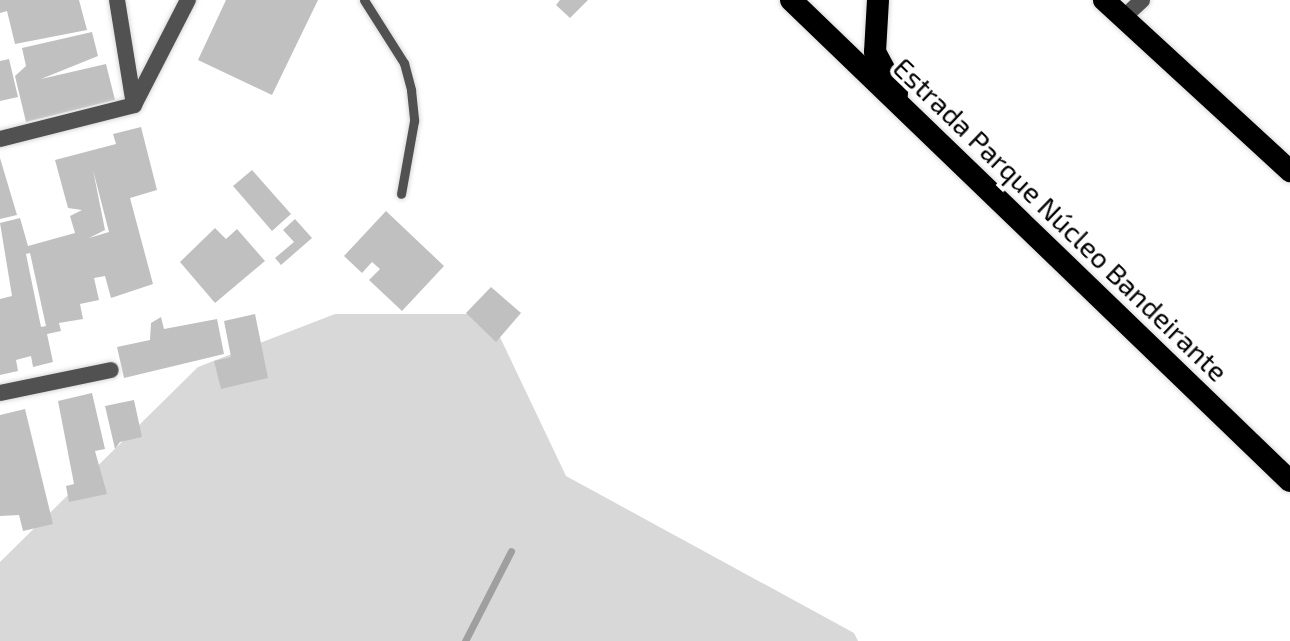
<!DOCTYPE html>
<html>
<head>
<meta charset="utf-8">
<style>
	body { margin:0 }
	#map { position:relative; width:1290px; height:641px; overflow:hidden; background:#fff; font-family:"Exo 2",sans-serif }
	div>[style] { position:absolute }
	.green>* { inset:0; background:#d8d8d8 }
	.stream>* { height:7px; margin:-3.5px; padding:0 3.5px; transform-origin:3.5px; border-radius:3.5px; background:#9f9f9f }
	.building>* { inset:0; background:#c0c0c0 }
	.roads { filter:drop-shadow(0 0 2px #dbdbdb) drop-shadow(0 0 2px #dbdbdb) }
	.service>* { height:9px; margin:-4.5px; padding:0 4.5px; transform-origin:4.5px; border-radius:4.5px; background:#515151 }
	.minor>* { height:16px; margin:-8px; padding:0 8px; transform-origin:8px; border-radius:8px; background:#515151 }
	.trunk>* { height:22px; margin:-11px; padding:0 11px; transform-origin:11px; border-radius:11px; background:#000 }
	span { translate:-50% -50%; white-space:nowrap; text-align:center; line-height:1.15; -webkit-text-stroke:8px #fff; paint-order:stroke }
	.street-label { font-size:28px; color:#000 }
</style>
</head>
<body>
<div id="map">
	<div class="green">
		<div style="clip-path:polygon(335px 314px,489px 314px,566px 476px,854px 633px,858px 641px,0 641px,0 562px,198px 367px)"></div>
	</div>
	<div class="stream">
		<div style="left:465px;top:641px;width:101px;rotate:-62.9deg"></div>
	</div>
	<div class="building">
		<div style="clip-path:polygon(0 0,79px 0,87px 30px,15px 44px,7px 11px,0 13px)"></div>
		<div style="clip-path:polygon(226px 0,318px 0,272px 95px,198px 60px)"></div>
		<div style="clip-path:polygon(560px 0,588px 0,570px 18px,556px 5px)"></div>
		<div style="clip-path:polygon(92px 32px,98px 56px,41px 79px,106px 64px,115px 100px,26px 122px,15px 76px,26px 66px,22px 48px)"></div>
		<div style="clip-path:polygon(9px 59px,18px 97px,0 101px,0 61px)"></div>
		<div style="clip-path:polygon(evenodd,141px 127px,157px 190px,130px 198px,153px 284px,111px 298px,105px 276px,94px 278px,99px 300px,80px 304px,83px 319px,59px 323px,61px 331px,47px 334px,53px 362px,33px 367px,31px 356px,16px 360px,18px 371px,0 375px,0 299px,12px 296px,0 223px,20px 218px,28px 246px,75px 233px,70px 216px,82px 210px,68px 208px,55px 160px,116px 144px,113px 134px,141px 127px,93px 170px,109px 232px,89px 238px,105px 230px,93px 170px,141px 127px,30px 253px,46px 326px,41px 327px,26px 254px,30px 253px)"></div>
		<div style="clip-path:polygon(0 158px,17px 215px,0 219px)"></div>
		<div style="clip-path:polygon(252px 170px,291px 214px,272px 231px,233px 186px)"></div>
		<div style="clip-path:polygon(386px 211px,444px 266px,402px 311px,369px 280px,380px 269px,372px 262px,362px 273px,344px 256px)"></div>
		<div style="clip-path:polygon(295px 219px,312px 238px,281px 265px,275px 258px,294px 242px,283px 230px)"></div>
		<div style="clip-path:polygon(215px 228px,226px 239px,237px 229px,265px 261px,215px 303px,180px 262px)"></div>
		<div style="clip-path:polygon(491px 287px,521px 313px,496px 342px,466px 313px)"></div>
		<div style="clip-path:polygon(255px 314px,268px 378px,221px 389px,214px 361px,231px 357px,224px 321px)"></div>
		<div style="clip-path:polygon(161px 317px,164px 329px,217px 319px,224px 354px,124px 378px,117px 347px,150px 340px,151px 323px)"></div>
		<div style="clip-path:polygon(92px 393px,105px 449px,95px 451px,107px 494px,69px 502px,66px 486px,74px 484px,58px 401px)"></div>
		<div style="clip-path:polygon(134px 400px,142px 437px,120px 442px,115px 449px,105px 406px)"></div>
		<div style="clip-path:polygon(25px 409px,53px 524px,23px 531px,19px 515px,0 516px,0 415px)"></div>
	</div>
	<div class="roads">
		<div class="service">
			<div style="left:364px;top:0;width:75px;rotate:57.6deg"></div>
			<div style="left:404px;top:63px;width:28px;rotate:75deg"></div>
			<div style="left:411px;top:90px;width:31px;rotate:84deg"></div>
			<div style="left:414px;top:121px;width:74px;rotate:100.1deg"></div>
		</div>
		<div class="minor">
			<div style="left:117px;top:0;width:106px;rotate:80.8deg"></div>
			<div style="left:1123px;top:18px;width:26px;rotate:-43deg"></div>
			<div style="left:0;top:139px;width:138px;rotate:-14.2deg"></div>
			<div style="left:134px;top:105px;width:118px;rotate:-62.8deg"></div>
			<div style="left:0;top:393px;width:113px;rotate:-11.7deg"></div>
		</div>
		<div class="trunk">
			<div style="left:791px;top:0;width:693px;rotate:43.95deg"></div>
			<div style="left:878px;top:0;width:52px;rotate:93.3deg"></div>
			<div style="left:875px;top:52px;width:47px;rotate:61.8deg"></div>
			<div style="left:1104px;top:0;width:253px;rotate:42.6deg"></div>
		</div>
	</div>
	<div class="street-label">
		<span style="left:1061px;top:219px;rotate:44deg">Estrada Parque Núcleo Bandeirante</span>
	</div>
</div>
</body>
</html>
